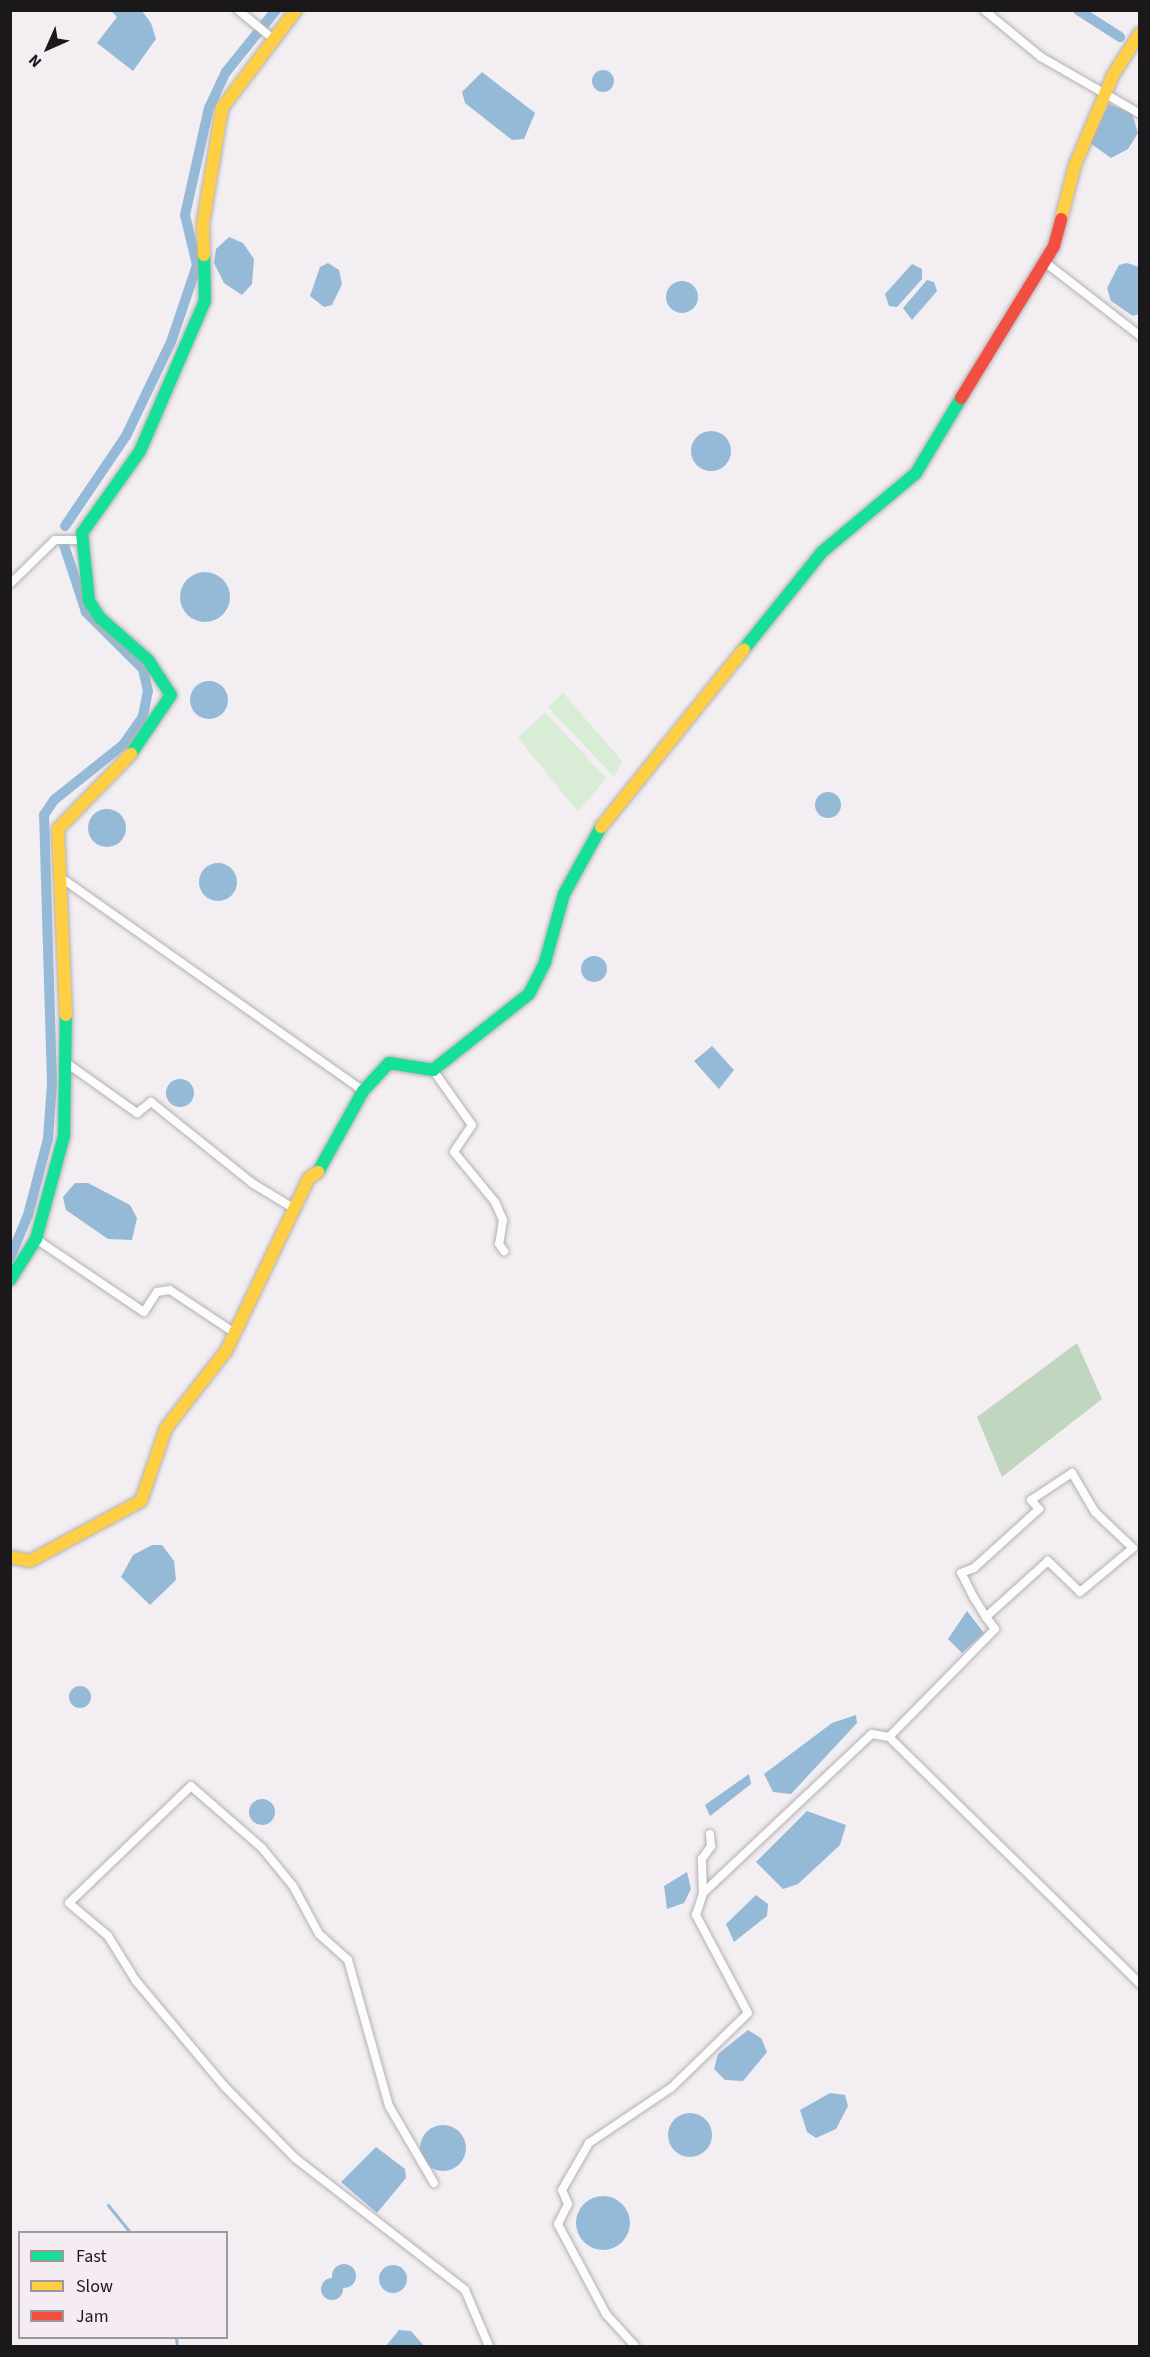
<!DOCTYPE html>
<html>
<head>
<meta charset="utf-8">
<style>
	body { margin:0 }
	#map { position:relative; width:1150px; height:2357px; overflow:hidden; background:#f3eef2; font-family:"Source Sans 3",sans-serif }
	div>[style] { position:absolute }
	.green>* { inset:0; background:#d9ecd6 }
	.forest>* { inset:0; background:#c1d6be }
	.water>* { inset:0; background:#94bad7 }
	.round { border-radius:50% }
	.stream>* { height:3px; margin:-1.5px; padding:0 1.5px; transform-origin:1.5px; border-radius:1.5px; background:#94bad7 }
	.canal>* { height:10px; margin:-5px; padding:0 5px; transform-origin:5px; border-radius:5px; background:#94bad7 }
	.roads { filter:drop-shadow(0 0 2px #b4b0b3) drop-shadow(0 0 2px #b4b0b3) }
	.street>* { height:8px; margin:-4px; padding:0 4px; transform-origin:4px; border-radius:4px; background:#fdfcfd }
	.fast>* { height:12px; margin:-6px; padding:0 6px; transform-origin:6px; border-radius:6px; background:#16e098 }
	.slow>* { height:12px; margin:-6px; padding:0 6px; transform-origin:6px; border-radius:6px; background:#ffcf43 }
	.jam>* { height:12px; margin:-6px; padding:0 6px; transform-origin:6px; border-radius:6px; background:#f24e42 }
	span { translate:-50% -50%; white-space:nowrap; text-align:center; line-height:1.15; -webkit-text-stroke:5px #f5ecf3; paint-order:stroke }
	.frame { position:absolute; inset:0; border:12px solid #1b181b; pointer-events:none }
	.legend { position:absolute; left:18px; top:2231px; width:210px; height:108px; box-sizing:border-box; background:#f5ecf3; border:2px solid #9e979d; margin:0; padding:8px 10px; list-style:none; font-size:18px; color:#1b181b }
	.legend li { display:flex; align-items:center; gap:12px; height:30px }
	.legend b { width:30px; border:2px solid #9e979d }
	.north { position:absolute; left:18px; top:18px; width:60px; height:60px; -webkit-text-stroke:4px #f5ecf3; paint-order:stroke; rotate:225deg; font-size:16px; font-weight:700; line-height:24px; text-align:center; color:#1b181b }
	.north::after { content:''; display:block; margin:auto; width:21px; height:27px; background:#1b181b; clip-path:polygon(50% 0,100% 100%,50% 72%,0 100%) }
</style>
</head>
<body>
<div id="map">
	<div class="green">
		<div style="clip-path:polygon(563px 693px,622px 761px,614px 777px,548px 707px)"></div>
		<div style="clip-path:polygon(545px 712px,606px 778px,578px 812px,518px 738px)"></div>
	</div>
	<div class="forest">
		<div style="clip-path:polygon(1077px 1343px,1102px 1399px,1002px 1477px,977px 1417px)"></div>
	</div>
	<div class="water">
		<div style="clip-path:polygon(111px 11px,142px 11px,151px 23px,156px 39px,133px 71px,97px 43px,117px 17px)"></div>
		<div class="round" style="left:592px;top:70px;width:22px;height:22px"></div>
		<div style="clip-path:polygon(482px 72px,535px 113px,524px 139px,512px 140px,465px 103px,462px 92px)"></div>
		<div style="clip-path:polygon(1109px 104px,1132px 113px,1138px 133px,1128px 149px,1111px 158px,1090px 143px)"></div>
		<div style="clip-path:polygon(229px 237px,243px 243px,254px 259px,252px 284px,242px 295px,224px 283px,214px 263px,216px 249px)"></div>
		<div style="clip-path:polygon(328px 263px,339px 270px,342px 284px,332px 305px,324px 307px,310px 296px,320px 267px)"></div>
		<div style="clip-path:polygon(1127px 263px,1139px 267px,1139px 314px,1133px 316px,1111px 301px,1107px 288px,1119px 265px)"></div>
		<div style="clip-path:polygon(912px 264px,922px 269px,922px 279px,897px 307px,889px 306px,885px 294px)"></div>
		<div style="clip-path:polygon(927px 280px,934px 282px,937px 291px,912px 320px,903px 308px)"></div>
		<div class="round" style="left:666px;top:281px;width:32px;height:32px"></div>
		<div class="round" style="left:691px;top:431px;width:40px;height:40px"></div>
		<div class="round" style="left:180px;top:572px;width:50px;height:50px"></div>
		<div class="round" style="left:190px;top:681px;width:38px;height:38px"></div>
		<div class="round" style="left:815px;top:792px;width:26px;height:26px"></div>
		<div class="round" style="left:88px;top:809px;width:38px;height:38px"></div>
		<div class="round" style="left:199px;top:863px;width:38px;height:38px"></div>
		<div class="round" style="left:581px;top:956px;width:26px;height:26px"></div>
		<div style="clip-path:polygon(712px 1046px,734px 1070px,719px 1089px,694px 1061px)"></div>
		<div class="round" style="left:166px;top:1079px;width:28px;height:28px"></div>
		<div style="clip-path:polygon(75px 1183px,88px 1183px,130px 1205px,137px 1218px,132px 1240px,108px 1239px,66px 1210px,63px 1197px)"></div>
		<div style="clip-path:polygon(152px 1545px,162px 1545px,174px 1561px,176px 1580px,150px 1605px,121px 1577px,133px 1555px)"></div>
		<div style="clip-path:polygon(967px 1611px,984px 1633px,962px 1653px,948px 1639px)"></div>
		<div class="round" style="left:69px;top:1686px;width:22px;height:22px"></div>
		<div style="clip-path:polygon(856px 1715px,857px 1723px,791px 1794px,773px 1792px,764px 1774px,832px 1723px)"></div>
		<div style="clip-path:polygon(749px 1774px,751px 1784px,710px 1816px,705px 1805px)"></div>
		<div class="round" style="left:249px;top:1799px;width:26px;height:26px"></div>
		<div style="clip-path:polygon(807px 1811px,846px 1825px,840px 1845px,798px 1884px,783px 1889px,756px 1862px)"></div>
		<div style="clip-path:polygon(687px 1872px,691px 1889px,684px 1903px,667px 1909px,664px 1886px)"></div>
		<div style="clip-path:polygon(756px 1895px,768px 1904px,767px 1916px,734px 1942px,726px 1924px)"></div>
		<div style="clip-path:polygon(748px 2030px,761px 2038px,767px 2052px,743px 2081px,725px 2080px,714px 2069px,718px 2054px)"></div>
		<div style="clip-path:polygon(830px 2093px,845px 2095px,848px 2106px,836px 2129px,816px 2138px,807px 2132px,800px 2110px)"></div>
		<div class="round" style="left:668px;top:2113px;width:44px;height:44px"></div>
		<div class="round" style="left:420px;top:2125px;width:46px;height:46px"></div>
		<div style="clip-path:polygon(376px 2147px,405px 2169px,406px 2178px,377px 2213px,341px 2182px)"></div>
		<div class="round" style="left:576px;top:2196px;width:54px;height:54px"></div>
		<div class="round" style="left:332px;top:2264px;width:24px;height:24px"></div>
		<div class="round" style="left:379px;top:2265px;width:28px;height:28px"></div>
		<div class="round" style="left:321px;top:2278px;width:22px;height:22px"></div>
		<div style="clip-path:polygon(399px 2330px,411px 2331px,424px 2346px,386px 2346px)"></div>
	</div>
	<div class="stream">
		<div style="left:108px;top:2205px;width:35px;rotate:51deg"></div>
		<div style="left:176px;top:2338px;width:8px;rotate:83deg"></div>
	</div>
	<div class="canal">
		<div style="left:1078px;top:10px;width:50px;rotate:32.7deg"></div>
		<div style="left:65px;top:526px;width:109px;rotate:-55.9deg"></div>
		<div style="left:126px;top:436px;width:104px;rotate:-64.4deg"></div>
		<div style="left:171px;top:342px;width:81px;rotate:-71.3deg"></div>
		<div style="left:197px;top:265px;width:51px;rotate:-103.5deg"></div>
		<div style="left:185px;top:215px;width:110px;rotate:-77.4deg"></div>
		<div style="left:209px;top:108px;width:40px;rotate:-65deg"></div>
		<div style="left:226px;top:72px;width:80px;rotate:-51.1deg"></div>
		<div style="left:10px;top:1258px;width:47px;rotate:-67.3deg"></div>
		<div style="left:28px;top:1215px;width:79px;rotate:-75.3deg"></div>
		<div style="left:48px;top:1139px;width:56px;rotate:-85.9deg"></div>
		<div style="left:52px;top:1083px;width:268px;rotate:-91.7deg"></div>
		<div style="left:44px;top:815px;width:18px;rotate:-56deg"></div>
		<div style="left:54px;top:800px;width:88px;rotate:-38.6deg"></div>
		<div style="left:123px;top:745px;width:35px;rotate:-55deg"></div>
		<div style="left:143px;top:716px;width:25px;rotate:-79deg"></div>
		<div style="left:148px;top:691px;width:23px;rotate:-103deg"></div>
		<div style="left:143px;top:669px;width:81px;rotate:-135deg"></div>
		<div style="left:86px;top:612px;width:71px;rotate:-108.2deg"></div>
	</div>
	<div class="roads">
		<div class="street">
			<div style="left:238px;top:10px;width:44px;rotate:39.5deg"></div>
			<div style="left:984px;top:10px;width:74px;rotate:39.5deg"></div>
			<div style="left:1041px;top:57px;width:114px;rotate:29.9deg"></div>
			<div style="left:1046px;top:263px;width:119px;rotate:37.8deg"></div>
			<div style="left:10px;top:584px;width:63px;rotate:-44.4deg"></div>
			<div style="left:55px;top:540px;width:26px"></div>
			<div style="left:60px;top:877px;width:371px;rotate:35.2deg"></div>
			<div style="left:68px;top:1064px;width:85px;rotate:35.4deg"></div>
			<div style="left:137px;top:1113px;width:18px;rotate:-38deg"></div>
			<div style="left:151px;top:1102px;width:129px;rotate:38.7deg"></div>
			<div style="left:252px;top:1183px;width:48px;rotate:31.4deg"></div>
			<div style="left:433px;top:1070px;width:67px;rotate:54.7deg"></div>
			<div style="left:472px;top:1125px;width:32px;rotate:124deg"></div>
			<div style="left:454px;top:1152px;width:65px;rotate:50.6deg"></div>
			<div style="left:495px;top:1202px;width:20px;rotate:66deg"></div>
			<div style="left:503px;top:1220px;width:24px;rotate:99deg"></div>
			<div style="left:499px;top:1244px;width:9px;rotate:54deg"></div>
			<div style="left:36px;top:1239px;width:130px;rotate:34.1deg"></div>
			<div style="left:144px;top:1312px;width:24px;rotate:-57deg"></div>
			<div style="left:157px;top:1292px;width:13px;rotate:-9deg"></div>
			<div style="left:170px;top:1290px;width:78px;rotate:33.5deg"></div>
			<div style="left:889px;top:1737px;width:151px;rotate:-45.5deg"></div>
			<div style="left:995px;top:1629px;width:15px;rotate:-127deg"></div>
			<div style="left:986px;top:1617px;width:22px;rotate:-122deg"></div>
			<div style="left:974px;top:1598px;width:28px;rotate:-117deg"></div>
			<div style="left:961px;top:1573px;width:14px;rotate:-21deg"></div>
			<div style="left:974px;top:1568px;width:88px;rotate:-42.2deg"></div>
			<div style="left:1039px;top:1509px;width:12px;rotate:-132deg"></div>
			<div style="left:1031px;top:1500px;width:49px;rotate:-33.4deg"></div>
			<div style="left:1072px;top:1473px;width:45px;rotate:59.5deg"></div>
			<div style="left:1095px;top:1512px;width:52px;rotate:43.5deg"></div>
			<div style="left:1133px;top:1548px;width:69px;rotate:140.3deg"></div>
			<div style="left:1080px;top:1592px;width:45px;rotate:-135.9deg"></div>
			<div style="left:1048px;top:1561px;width:84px;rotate:137.9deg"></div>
			<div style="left:703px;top:1893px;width:34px;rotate:-92deg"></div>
			<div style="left:702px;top:1859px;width:16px;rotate:-55deg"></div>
			<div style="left:711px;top:1846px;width:12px;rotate:-95deg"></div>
			<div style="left:434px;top:2183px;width:89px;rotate:-120.3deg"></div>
			<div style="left:389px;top:2106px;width:152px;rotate:-105.7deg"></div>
			<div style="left:348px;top:1960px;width:39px;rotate:-138deg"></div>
			<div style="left:319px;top:1934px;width:55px;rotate:-118.4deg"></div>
			<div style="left:293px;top:1886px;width:49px;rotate:-129.2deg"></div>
			<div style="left:262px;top:1848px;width:94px;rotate:-138.9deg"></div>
			<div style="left:191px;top:1786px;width:169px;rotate:136.2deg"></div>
			<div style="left:69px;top:1903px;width:51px;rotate:40.2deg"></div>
			<div style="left:108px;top:1936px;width:53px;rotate:58.1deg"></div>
			<div style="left:136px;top:1981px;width:138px;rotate:50deg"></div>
			<div style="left:225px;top:2087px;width:100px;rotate:45.4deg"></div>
			<div style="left:295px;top:2158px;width:215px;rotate:37.8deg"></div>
			<div style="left:465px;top:2290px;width:61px;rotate:66.8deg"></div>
			<div style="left:635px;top:2346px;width:43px;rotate:-132.2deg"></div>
			<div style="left:606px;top:2314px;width:102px;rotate:-118.1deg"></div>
			<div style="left:558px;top:2224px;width:22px;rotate:-63deg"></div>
			<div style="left:568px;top:2204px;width:15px;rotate:-113deg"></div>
			<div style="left:562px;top:2190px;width:54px;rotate:-60.1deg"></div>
			<div style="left:589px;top:2143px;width:99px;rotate:-33.9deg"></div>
			<div style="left:671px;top:2088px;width:107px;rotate:-44.2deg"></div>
			<div style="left:748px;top:2013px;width:111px;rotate:-118deg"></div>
			<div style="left:696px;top:1915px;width:23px;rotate:-72deg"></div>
			<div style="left:703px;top:1893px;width:232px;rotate:-43.3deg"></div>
			<div style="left:872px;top:1734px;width:17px;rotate:10deg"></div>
			<div style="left:889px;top:1737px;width:352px;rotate:44.5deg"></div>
		</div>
		<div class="fast">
			<div style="left:744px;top:649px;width:124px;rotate:-51.2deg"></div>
			<div style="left:822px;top:552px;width:123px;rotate:-40deg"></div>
			<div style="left:916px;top:473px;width:87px;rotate:-59deg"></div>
			<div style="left:131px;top:754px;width:71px;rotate:-55.9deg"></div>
			<div style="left:171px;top:695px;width:42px;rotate:-123.3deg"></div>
			<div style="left:148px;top:660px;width:64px;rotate:-138.8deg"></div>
			<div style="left:100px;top:618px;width:20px;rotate:-123deg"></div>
			<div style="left:89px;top:601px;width:68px;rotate:-95.9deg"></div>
			<div style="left:82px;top:533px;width:100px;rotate:-54.7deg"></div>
			<div style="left:140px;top:451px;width:163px;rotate:-66.6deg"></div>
			<div style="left:205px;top:301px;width:46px;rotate:-91.2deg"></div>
			<div style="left:318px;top:1172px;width:93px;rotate:-60.9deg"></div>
			<div style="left:363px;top:1091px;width:38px;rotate:-47deg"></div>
			<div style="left:389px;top:1063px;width:45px;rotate:9deg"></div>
			<div style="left:433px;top:1070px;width:122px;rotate:-38.4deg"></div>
			<div style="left:529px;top:994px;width:36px;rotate:-63deg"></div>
			<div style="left:545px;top:962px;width:71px;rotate:-74.4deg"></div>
			<div style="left:564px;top:894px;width:77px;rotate:-61.1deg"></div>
			<div style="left:10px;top:1280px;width:49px;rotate:-57.6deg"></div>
			<div style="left:36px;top:1239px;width:107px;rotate:-74.8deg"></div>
			<div style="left:64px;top:1136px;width:121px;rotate:-89.1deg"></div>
		</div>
		<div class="slow">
			<div style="left:1061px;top:219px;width:56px;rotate:-75.5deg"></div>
			<div style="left:1075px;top:165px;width:98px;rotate:-67.1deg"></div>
			<div style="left:1113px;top:75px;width:50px;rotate:-57.3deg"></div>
			<div style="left:204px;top:255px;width:32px;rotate:-92deg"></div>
			<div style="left:203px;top:223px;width:117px;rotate:-80.6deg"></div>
			<div style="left:222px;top:108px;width:123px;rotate:-52.9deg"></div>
			<div style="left:601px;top:827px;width:228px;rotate:-51.2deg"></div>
			<div style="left:66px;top:1015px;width:186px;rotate:-92.5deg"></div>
			<div style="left:58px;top:829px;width:105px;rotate:-45.8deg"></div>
			<div style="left:10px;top:1557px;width:20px;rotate:11deg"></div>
			<div style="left:30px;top:1561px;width:126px;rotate:-28.4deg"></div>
			<div style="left:141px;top:1501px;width:77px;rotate:-71.1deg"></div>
			<div style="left:166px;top:1428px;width:98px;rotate:-52.1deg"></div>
			<div style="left:226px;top:1351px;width:192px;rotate:-64.4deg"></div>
			<div style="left:309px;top:1178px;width:11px;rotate:-34deg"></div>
		</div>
		<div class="jam">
			<div style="left:961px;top:398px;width:178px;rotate:-58.5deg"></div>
			<div style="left:1054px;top:246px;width:28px;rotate:-75deg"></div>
		</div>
	</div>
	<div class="frame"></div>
	<ul class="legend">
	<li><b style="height:8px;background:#16e098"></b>Fast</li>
	<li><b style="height:8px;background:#ffcf43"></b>Slow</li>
	<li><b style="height:8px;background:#f24e42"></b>Jam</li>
	</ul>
	<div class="north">N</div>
</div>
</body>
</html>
